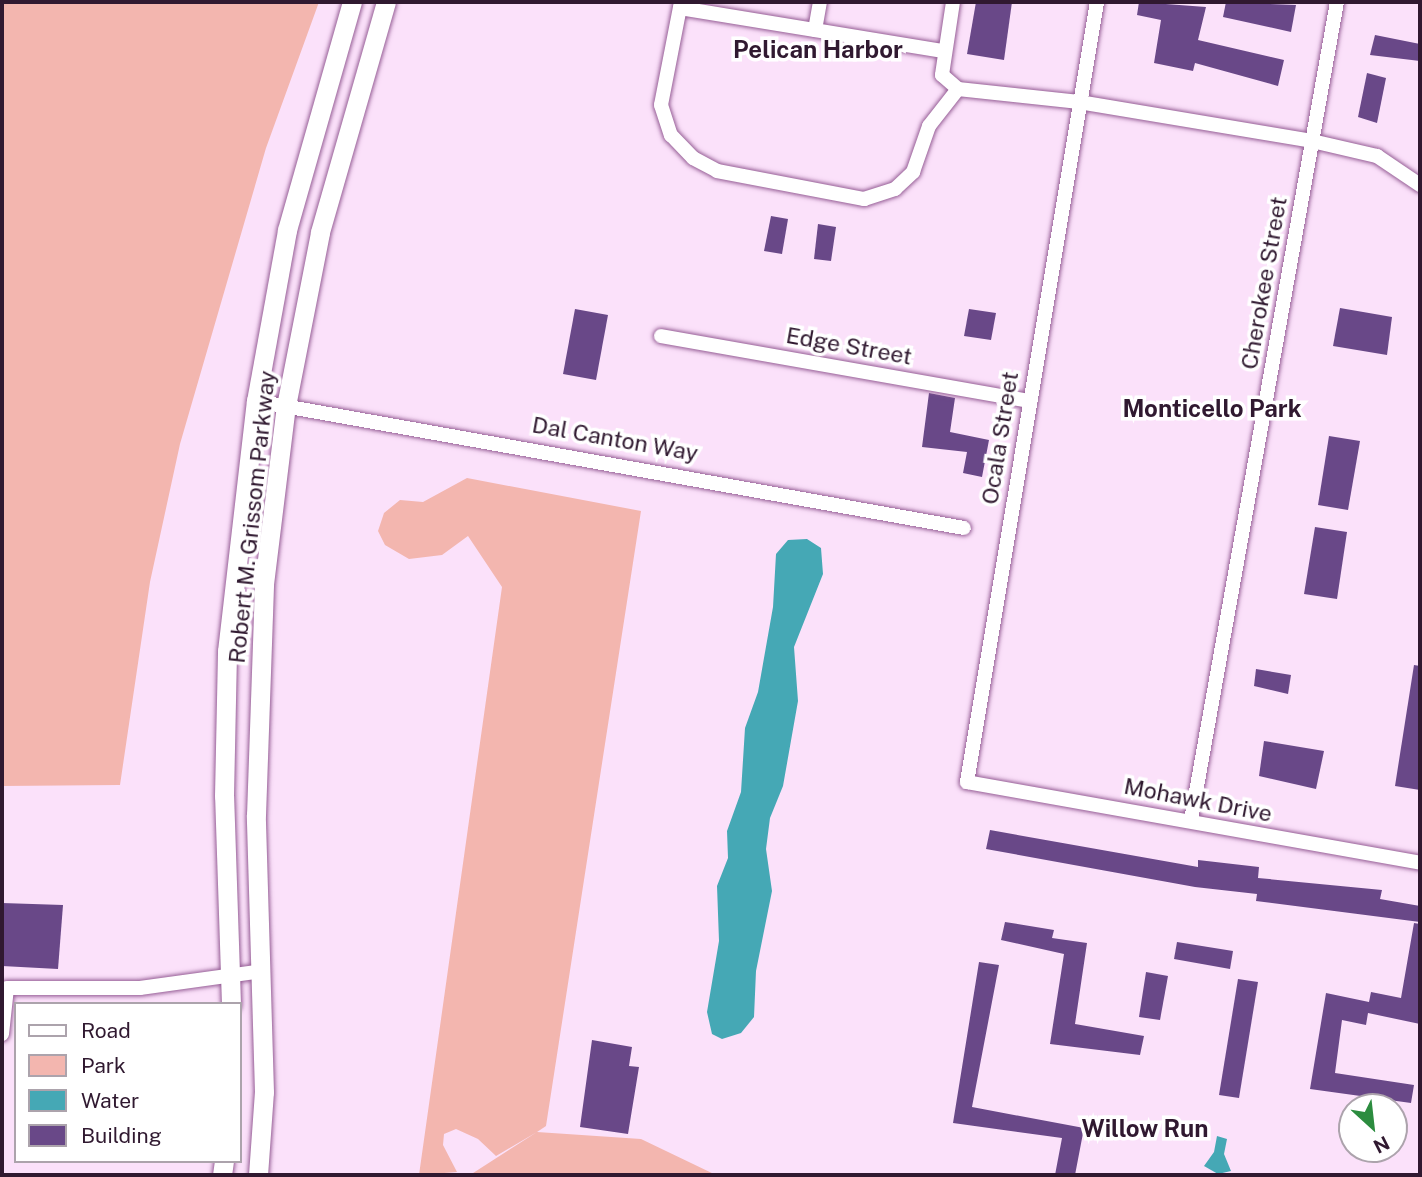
<!DOCTYPE html>
<html>
<head>
<meta charset="utf-8">
<style>
	body { margin:0 }
	#map { position:relative; width:1422px; height:1177px; overflow:hidden; background:#fbe1fa; font-family:"Public Sans",sans-serif }
	div>[style] { position:absolute }
	.green>* { inset:0; background:#f3b6af }
	.water>* { inset:0; background:#45a8b5 }
	.building>* { inset:0; background:#694888 }
	.roads { filter:drop-shadow(0 0 2px #965e96) drop-shadow(0 0 2px #965e96) }
	.minor>* { height:14px; margin:-7px; padding:0 7px; transform-origin:7px; border-radius:7px; background:#fff }
	.secondary>* { height:19px; margin:-9.5px; padding:0 9.5px; transform-origin:9.5px; border-radius:9.5px; background:#fff }
	span { translate:-50% -50%; white-space:nowrap; text-align:center; line-height:1.15; -webkit-text-stroke:7px #fff; paint-order:stroke }
	.street-label { font-size:23px; color:#301930 }
	.neighbourhood-label { font-size:24px; color:#301930; font-weight:700 }
	.frame { position:absolute; inset:0; border:4px solid #301930; pointer-events:none }
	.legend { position:absolute; left:14px; top:1002px; width:228px; height:161px; box-sizing:border-box; background:#fff; border:2px solid #aca3ac; margin:0; padding:9px 12px; list-style:none; font-size:21px; color:#301930 }
	.legend li { display:flex; align-items:center; gap:14px; height:35px }
	.legend b { width:35px; border:2px solid #aca3ac }
	.north { position:absolute; left:1338px; top:1093px; width:70px; height:70px; box-sizing:border-box; background:#fff; border:2px solid #aca3ac; border-radius:50%; rotate:153deg; font-size:19px; font-weight:700; line-height:28px; text-align:center; color:#301930 }
	.north::after { content:''; display:block; margin:auto; width:24px; height:32px; background:#2c8c3f; clip-path:polygon(50% 0,100% 100%,50% 72%,0 100%) }
</style>
</head>
<body>
<div id="map">
	<div class="green">
		<div style="clip-path:polygon(2px 2px,319px 2px,266px 148px,180px 444px,150px 582px,120px 785px,2px 786px)"></div>
		<div style="clip-path:polygon(467px 478px,641px 511px,546px 1126px,537px 1132px,641px 1139px,716px 1175px,470px 1175px,537px 1132px,496px 1156px,478px 1139px,456px 1129px,444px 1134px,443px 1145px,457px 1172px,419px 1175px,502px 587px,468px 536px,442px 555px,409px 559px,385px 545px,378px 531px,384px 513px,400px 500px,423px 502px)"></div>
	</div>
	<div class="water">
		<div style="clip-path:polygon(807px 539px,821px 548px,823px 574px,794px 647px,798px 701px,783px 786px,770px 818px,766px 849px,772px 891px,756px 971px,754px 1017px,741px 1033px,722px 1039px,712px 1034px,707px 1012px,719px 941px,717px 886px,728px 858px,727px 831px,741px 792px,745px 728px,758px 692px,773px 607px,776px 554px,788px 540px)"></div>
		<div style="clip-path:polygon(1217px 1136px,1227px 1139px,1224px 1154px,1231px 1171px,1218px 1174px,1204px 1166px,1214px 1152px)"></div>
	</div>
	<div class="building">
		<div style="clip-path:polygon(976px 2px,1012px 2px,1004px 60px,967px 54px)"></div>
		<div style="clip-path:polygon(1139px 2px,1206px 7px,1198px 40px,1284px 60px,1278px 86px,1195px 63px,1193px 71px,1154px 63px,1161px 20px,1137px 15px)"></div>
		<div style="clip-path:polygon(1226px 2px,1296px 5px,1291px 32px,1223px 17px)"></div>
		<div style="clip-path:polygon(1375px 35px,1420px 44px,1420px 61px,1370px 55px)"></div>
		<div style="clip-path:polygon(1367px 73px,1386px 78px,1377px 123px,1358px 117px)"></div>
		<div style="clip-path:polygon(771px 216px,788px 219px,782px 254px,764px 251px)"></div>
		<div style="clip-path:polygon(818px 224px,836px 227px,831px 261px,814px 259px)"></div>
		<div style="clip-path:polygon(1340px 308px,1392px 317px,1387px 355px,1333px 346px)"></div>
		<div style="clip-path:polygon(575px 309px,608px 315px,596px 380px,563px 374px)"></div>
		<div style="clip-path:polygon(969px 309px,996px 313px,991px 340px,964px 336px)"></div>
		<div style="clip-path:polygon(929px 393px,955px 398px,950px 432px,989px 440px,982px 477px,963px 473px,967px 452px,922px 447px)"></div>
		<div style="clip-path:polygon(1329px 436px,1360px 441px,1348px 510px,1318px 505px)"></div>
		<div style="clip-path:polygon(1315px 527px,1347px 532px,1337px 599px,1304px 594px)"></div>
		<div style="clip-path:polygon(1414px 665px,1420px 666px,1420px 790px,1395px 786px)"></div>
		<div style="clip-path:polygon(1256px 669px,1291px 675px,1288px 694px,1254px 686px)"></div>
		<div style="clip-path:polygon(1264px 741px,1324px 751px,1316px 789px,1259px 776px)"></div>
		<div style="clip-path:polygon(990px 830px,1198px 867px,1198px 860px,1259px 867px,1258px 878px,1382px 890px,1380px 899px,1420px 906px,1420px 922px,1256px 901px,1257px 894px,1195px 887px,986px 849px)"></div>
		<div style="clip-path:polygon(2px 903px,63px 905px,58px 969px,2px 966px)"></div>
		<div style="clip-path:polygon(1005px 922px,1054px 930px,1052px 938px,1087px 943px,1075px 1024px,1144px 1036px,1140px 1055px,1050px 1044px,1064px 954px,1001px 940px)"></div>
		<div style="clip-path:polygon(1414px 923px,1420px 924px,1420px 1024px,1368px 1013px,1366px 1025px,1342px 1020px,1335px 1073px,1414px 1085px,1411px 1103px,1310px 1089px,1326px 993px,1369px 1002px,1371px 992px,1401px 998px)"></div>
		<div style="clip-path:polygon(1177px 942px,1233px 951px,1230px 969px,1174px 959px)"></div>
		<div style="clip-path:polygon(979px 962px,999px 965px,972px 1107px,1084px 1128px,1075px 1175px,1055px 1175px,1062px 1138px,953px 1123px)"></div>
		<div style="clip-path:polygon(1146px 972px,1168px 976px,1160px 1020px,1139px 1017px)"></div>
		<div style="clip-path:polygon(1238px 979px,1258px 982px,1239px 1098px,1219px 1095px)"></div>
		<div style="clip-path:polygon(592px 1040px,632px 1047px,629px 1066px,639px 1067px,628px 1134px,580px 1127px)"></div>
		<div style="clip-path:polygon(1165px 1123px,1178px 1126px,1174px 1140px,1162px 1137px)"></div>
	</div>
	<div class="roads">
		<div class="minor">
			<div style="left:681px;top:2px;width:105px;rotate:101deg"></div>
			<div style="left:661px;top:105px;width:32px;rotate:72deg"></div>
			<div style="left:671px;top:135px;width:32px;rotate:46deg"></div>
			<div style="left:693px;top:158px;width:27px;rotate:28deg"></div>
			<div style="left:717px;top:171px;width:150px;rotate:10.8deg"></div>
			<div style="left:864px;top:199px;width:33px;rotate:-18deg"></div>
			<div style="left:895px;top:189px;width:25px;rotate:-43deg"></div>
			<div style="left:913px;top:172px;width:49px;rotate:-70.8deg"></div>
			<div style="left:929px;top:126px;width:47px;rotate:-51.9deg"></div>
			<div style="left:953px;top:2px;width:74px;rotate:98.6deg"></div>
			<div style="left:942px;top:75px;width:21px;rotate:41deg"></div>
			<div style="left:958px;top:89px;width:122px;rotate:6.1deg"></div>
			<div style="left:1079px;top:102px;width:236px;rotate:9.5deg"></div>
			<div style="left:1312px;top:141px;width:67px;rotate:13deg"></div>
			<div style="left:1377px;top:156px;width:52px;rotate:34deg"></div>
			<div style="left:1097px;top:2px;width:791px;rotate:99.46deg"></div>
			<div style="left:967px;top:782px;width:460px;rotate:10.1deg"></div>
			<div style="left:680px;top:8px;width:267px;rotate:9.3deg"></div>
			<div style="left:815px;top:30px;width:28px;rotate:-80deg"></div>
			<div style="left:661px;top:336px;width:375px;rotate:10deg"></div>
			<div style="left:256px;top:401px;width:719px;rotate:10.17deg"></div>
			<div style="left:1191px;top:820px;width:831px;rotate:-79.88deg"></div>
			<div style="left:2px;top:1034px;width:46px;rotate:-83.8deg"></div>
			<div style="left:7px;top:988px;width:133px"></div>
			<div style="left:140px;top:988px;width:123px;rotate:-7.9deg"></div>
		</div>
		<div class="secondary">
			<div style="left:231px;top:1004px;width:208px;rotate:-91.9deg"></div>
			<div style="left:224px;top:796px;width:145px;rotate:-88.8deg"></div>
			<div style="left:227px;top:651px;width:252px;rotate:-83.4deg"></div>
			<div style="left:256px;top:401px;width:174px;rotate:-79.7deg"></div>
			<div style="left:287px;top:230px;width:237px;rotate:-74.1deg"></div>
			<div style="left:222px;top:1175px;width:14px;rotate:-82deg"></div>
			<div style="left:258px;top:1175px;width:83px;rotate:-85.9deg"></div>
			<div style="left:264px;top:1092px;width:277px;rotate:-91.7deg"></div>
			<div style="left:256px;top:815px;width:231px;rotate:-88deg"></div>
			<div style="left:264px;top:584px;width:179px;rotate:-83deg"></div>
			<div style="left:286px;top:406px;width:177px;rotate:-78.9deg"></div>
			<div style="left:320px;top:232px;width:239px;rotate:-74deg"></div>
		</div>
	</div>
	<div class="street-label">
		<span style="left:1264px;top:283px;rotate:-80deg">Cherokee Street</span>
		<span style="left:849px;top:346px;rotate:10deg">Edge Street</span>
		<span style="left:1000px;top:438px;rotate:-81deg">Ocala Street</span>
		<span style="left:615px;top:439px;rotate:10deg">Dal Canton Way</span>
		<span style="left:252px;top:517px;rotate:-84deg">Robert M. Grissom Parkway</span>
		<span style="left:1198px;top:800px;rotate:11deg">Mohawk Drive</span>
	</div>
	<div class="neighbourhood-label">
		<span style="left:818px;top:50px">Pelican Harbor</span>
		<span style="left:1212px;top:409px">Monticello Park</span>
		<span style="left:1145px;top:1129px">Willow Run</span>
	</div>
	<div class="frame"></div>
	<ul class="legend">
	<li><b style="height:9px;background:#fff"></b>Road</li>
	<li><b style="height:19px;background:#f3b6af"></b>Park</li>
	<li><b style="height:19px;background:#45a8b5"></b>Water</li>
	<li><b style="height:19px;background:#694888"></b>Building</li>
	</ul>
	<div class="north">N</div>
</div>
</body>
</html>
